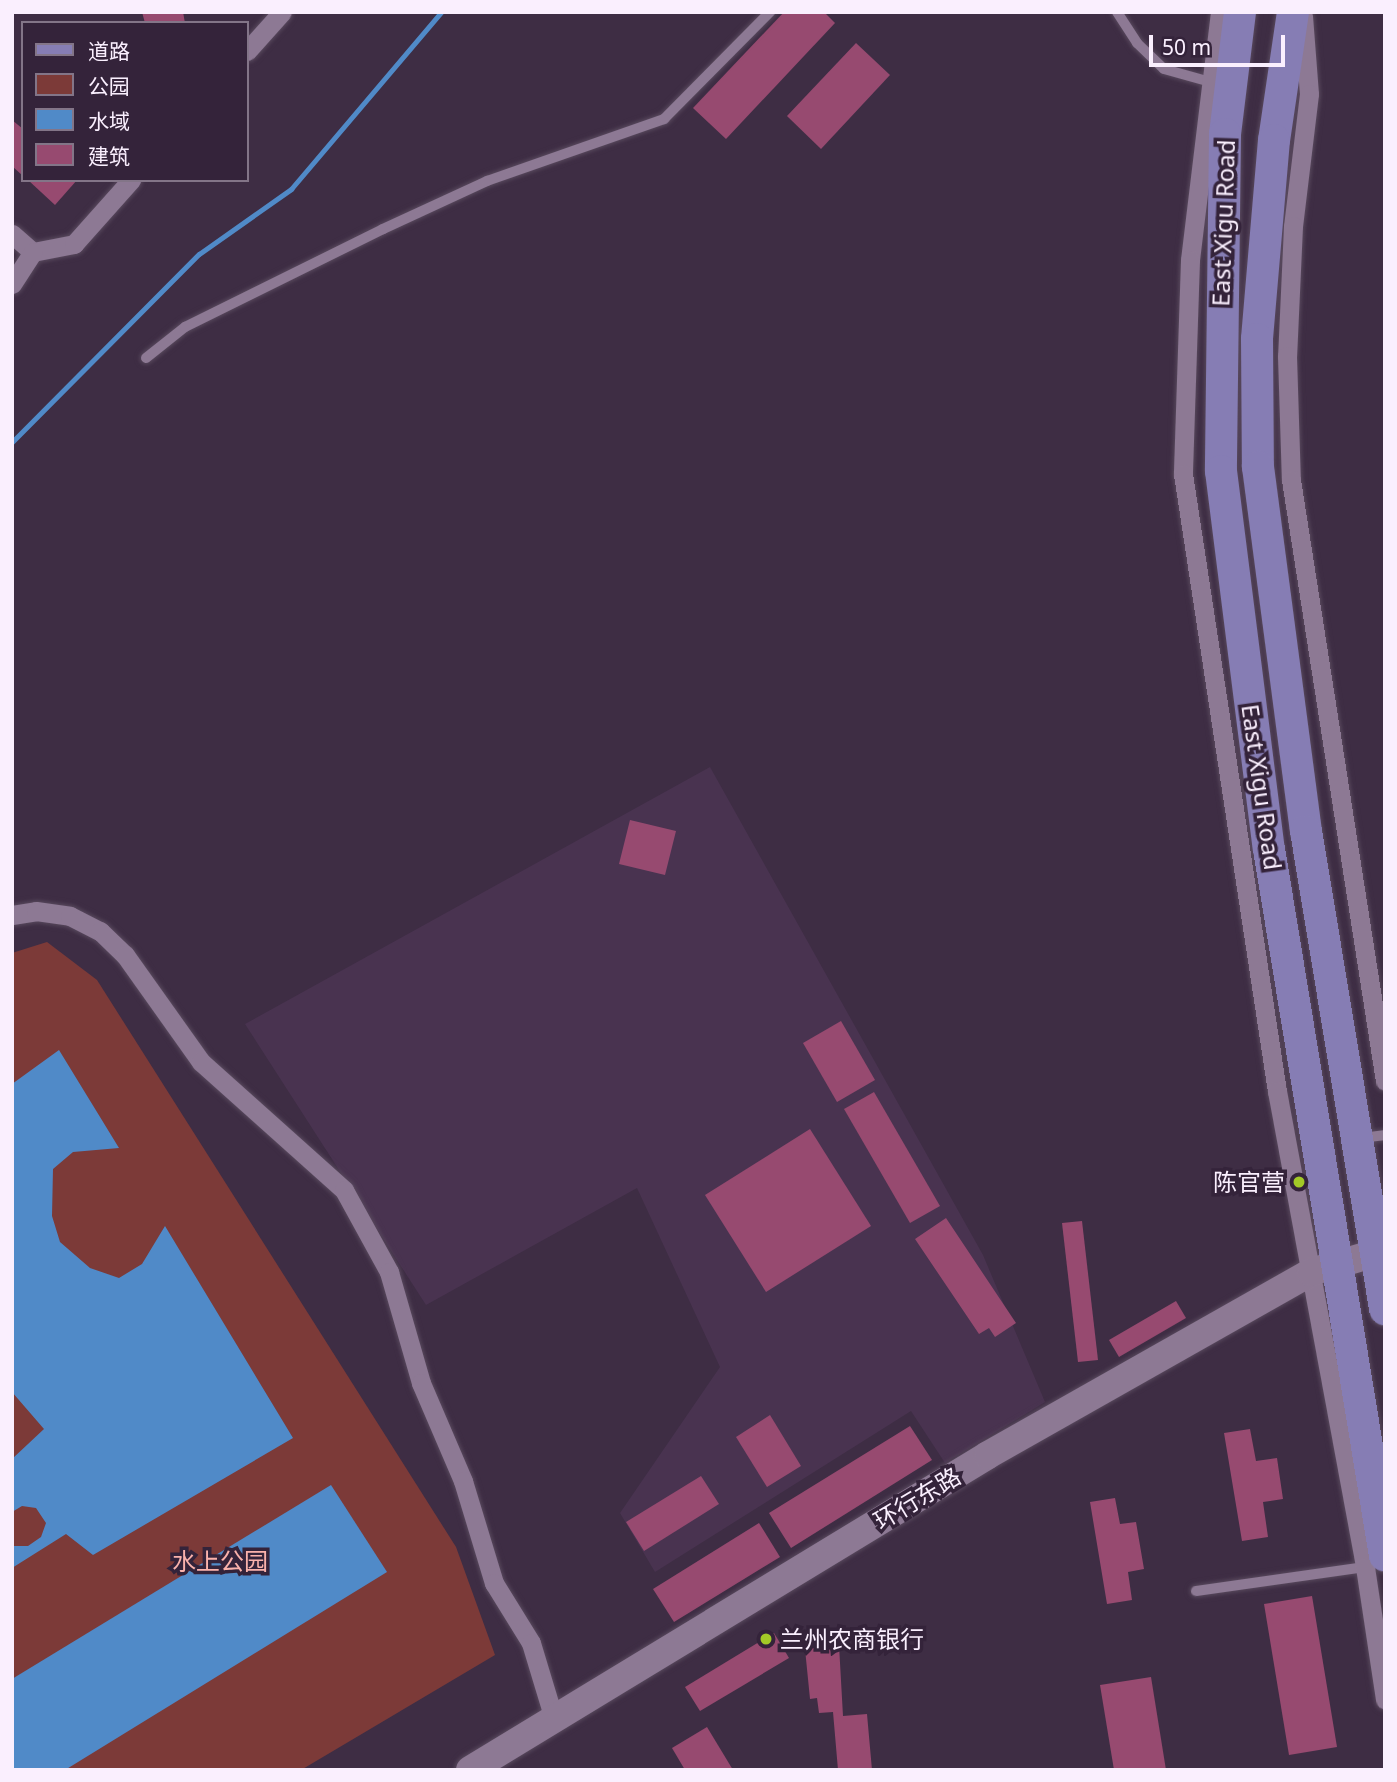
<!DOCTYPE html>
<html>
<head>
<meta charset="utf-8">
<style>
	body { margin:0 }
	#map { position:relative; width:1397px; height:1782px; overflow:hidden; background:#3e2d44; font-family:"Noto Sans","Noto Sans SC",sans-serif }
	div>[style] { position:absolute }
	.built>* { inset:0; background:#493350 }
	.green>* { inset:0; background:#7c3a38 }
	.water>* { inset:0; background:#508ac8 }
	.stream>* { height:5px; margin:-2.5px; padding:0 2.5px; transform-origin:2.5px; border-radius:2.5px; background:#508ac8 }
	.building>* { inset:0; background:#974a70 }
	.roads { filter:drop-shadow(0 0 2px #58495d) drop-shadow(0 0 2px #58495d) }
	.lane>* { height:10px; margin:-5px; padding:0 5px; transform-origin:5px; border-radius:5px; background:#8d7994 }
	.street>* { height:19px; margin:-9.5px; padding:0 9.5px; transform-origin:9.5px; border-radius:9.5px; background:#8d7994 }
	.secondary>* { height:28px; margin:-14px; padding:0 14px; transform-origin:14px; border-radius:14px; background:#8d7994 }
	.primary>* { height:32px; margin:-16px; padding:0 16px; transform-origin:16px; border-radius:16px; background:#867db4 }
	.dots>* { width:19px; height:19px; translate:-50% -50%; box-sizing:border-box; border:4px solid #34233a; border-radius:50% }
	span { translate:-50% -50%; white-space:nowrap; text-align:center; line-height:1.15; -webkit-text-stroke:7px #34233a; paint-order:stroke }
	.street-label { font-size:24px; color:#faeffe }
	.poi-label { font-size:24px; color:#faeffe }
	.right { translate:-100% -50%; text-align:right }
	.left { translate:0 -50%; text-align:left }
	.park-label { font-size:24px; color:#fab2ac }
	.frame { position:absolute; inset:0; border:14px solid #faeffe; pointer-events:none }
	.legend { position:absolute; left:21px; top:21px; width:228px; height:161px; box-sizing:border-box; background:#34233a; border:2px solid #837588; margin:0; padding:9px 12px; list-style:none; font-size:21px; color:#faeffe }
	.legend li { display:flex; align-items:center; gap:14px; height:35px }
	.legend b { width:35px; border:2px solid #837588 }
	.scale { position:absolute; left:1149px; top:35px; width:136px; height:32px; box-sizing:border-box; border:4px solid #faeffe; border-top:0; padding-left:9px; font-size:21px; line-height:24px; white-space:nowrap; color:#faeffe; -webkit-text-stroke:5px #34233a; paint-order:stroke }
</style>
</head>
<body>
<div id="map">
	<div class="built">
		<div style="clip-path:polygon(710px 767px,983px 1255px,1045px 1402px,945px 1463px,911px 1411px,655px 1572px,620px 1513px,720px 1367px,637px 1188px,426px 1305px,245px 1024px)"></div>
	</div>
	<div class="green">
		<div style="clip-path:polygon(47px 942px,97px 980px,456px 1547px,495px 1655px,301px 1770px,12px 1770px,12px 953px)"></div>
	</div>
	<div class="water">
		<div style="clip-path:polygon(59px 1050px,119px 1148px,73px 1152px,53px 1169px,52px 1216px,60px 1242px,90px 1268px,119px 1278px,142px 1264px,165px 1226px,293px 1438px,93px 1555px,66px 1534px,12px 1568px,12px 1546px,28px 1546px,41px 1537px,46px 1523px,36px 1508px,22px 1506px,12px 1512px,12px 1459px,44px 1429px,12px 1392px,12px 1084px)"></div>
		<div style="clip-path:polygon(331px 1485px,387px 1572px,65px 1770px,12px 1770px,12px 1679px)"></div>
	</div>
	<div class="stream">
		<div style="left:12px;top:442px;width:265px;rotate:-45.2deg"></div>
		<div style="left:199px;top:254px;width:113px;rotate:-35.2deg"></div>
		<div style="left:291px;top:189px;width:232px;rotate:-49.7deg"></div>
	</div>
	<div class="building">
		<div style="clip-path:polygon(142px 12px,183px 12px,185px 23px,145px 23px)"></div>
		<div style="clip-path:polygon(784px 12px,824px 12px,835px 23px,726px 139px,693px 108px)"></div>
		<div style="clip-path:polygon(856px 43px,890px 75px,821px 149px,787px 116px)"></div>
		<div style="clip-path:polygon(12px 120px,23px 129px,23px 176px,12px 166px)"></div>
		<div style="clip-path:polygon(28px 180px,77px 180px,55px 205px)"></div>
		<div style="clip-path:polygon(630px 820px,676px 831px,665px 875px,619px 864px)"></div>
		<div style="clip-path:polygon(841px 1021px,875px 1080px,837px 1102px,803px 1043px)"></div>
		<div style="clip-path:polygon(874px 1092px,940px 1206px,910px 1223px,844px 1109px)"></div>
		<div style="clip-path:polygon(810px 1129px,871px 1226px,766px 1292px,705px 1195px)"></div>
		<div style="clip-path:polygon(946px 1218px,1016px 1323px,995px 1337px,989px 1328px,979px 1334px,915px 1239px)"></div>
		<div style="clip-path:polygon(1082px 1221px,1098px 1360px,1078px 1362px,1062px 1223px)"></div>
		<div style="clip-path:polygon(1176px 1301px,1186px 1318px,1119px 1357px,1109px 1340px)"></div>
		<div style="clip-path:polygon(770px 1415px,801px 1466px,767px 1487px,736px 1437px)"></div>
		<div style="clip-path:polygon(910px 1426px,932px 1460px,791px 1548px,769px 1513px)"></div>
		<div style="clip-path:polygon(1250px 1429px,1256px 1461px,1277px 1458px,1283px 1499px,1263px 1502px,1268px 1537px,1242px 1541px,1224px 1433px)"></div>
		<div style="clip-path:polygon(701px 1476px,719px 1504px,644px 1551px,626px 1522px)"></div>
		<div style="clip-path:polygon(1115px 1498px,1120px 1524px,1136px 1522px,1144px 1569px,1128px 1572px,1132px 1600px,1107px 1604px,1090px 1502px)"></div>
		<div style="clip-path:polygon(759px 1523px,780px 1557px,674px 1622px,653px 1589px)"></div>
		<div style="clip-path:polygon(1312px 1596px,1337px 1747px,1289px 1755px,1264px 1604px)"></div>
		<div style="clip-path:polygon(774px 1633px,789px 1658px,700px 1711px,685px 1687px)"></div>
		<div style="clip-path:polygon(839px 1645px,843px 1716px,867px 1714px,872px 1770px,838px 1770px,833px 1712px,819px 1713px,817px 1698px,810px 1699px,805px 1649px)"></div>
		<div style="clip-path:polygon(1151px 1677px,1166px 1770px,1114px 1770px,1100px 1685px)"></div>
		<div style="clip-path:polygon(707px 1727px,733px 1770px,685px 1770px,672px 1748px)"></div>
	</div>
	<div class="roads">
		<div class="lane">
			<div style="left:1117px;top:12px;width:37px;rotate:57deg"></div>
			<div style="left:1137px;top:43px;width:37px;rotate:44deg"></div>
			<div style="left:1164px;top:69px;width:52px;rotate:15.6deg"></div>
			<div style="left:146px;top:358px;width:50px;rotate:-38.5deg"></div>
			<div style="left:185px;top:327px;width:221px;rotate:-26.3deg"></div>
			<div style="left:383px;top:229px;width:115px;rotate:-24.8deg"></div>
			<div style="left:487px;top:181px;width:188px;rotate:-19.3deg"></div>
			<div style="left:664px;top:119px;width:151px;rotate:-45.3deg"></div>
			<div style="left:1361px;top:1138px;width:24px;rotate:-7deg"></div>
			<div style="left:1196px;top:1591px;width:171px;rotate:-8.1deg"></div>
		</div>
		<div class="street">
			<div style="left:1220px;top:12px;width:250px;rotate:96.9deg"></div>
			<div style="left:1190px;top:260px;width:214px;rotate:91.9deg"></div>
			<div style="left:1183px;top:474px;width:624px;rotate:81.34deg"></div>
			<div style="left:1277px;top:1091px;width:484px;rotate:79.5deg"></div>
			<div style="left:1365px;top:1567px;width:134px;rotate:81.4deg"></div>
			<div style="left:1303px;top:16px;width:78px;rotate:85.6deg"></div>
			<div style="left:1309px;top:94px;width:133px;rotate:96.9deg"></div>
			<div style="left:1293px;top:226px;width:130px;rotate:92.6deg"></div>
			<div style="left:1287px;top:356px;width:124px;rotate:88.2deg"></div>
			<div style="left:1291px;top:480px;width:608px;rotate:81.11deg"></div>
			<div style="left:247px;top:51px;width:52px;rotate:-48.1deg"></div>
			<div style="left:12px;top:234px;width:28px;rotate:41deg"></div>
			<div style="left:33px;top:252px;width:42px;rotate:-11deg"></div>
			<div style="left:74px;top:244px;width:86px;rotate:-48.3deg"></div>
			<div style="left:12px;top:284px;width:38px;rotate:-57deg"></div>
			<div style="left:12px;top:915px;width:24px;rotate:-9deg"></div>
			<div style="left:36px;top:911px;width:34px;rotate:8deg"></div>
			<div style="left:70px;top:916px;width:34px;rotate:27deg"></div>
			<div style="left:100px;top:931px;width:35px;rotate:44deg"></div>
			<div style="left:125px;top:955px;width:131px;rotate:54.6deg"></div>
			<div style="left:201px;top:1062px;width:192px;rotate:41.8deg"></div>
			<div style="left:344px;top:1190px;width:94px;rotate:61.2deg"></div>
			<div style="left:389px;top:1272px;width:116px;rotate:73.9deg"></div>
			<div style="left:421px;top:1383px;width:107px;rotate:66.8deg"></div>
			<div style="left:463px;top:1481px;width:107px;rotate:73.1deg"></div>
			<div style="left:494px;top:1583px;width:70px;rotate:58.3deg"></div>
			<div style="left:531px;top:1643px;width:79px;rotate:73.2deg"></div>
		</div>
		<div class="secondary">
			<div style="left:470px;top:1770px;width:606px;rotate:-31.3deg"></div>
			<div style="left:988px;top:1455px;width:371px;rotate:-29.5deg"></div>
			<div style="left:1311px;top:1272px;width:68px;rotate:-16.3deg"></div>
		</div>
		<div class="primary">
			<div style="left:1240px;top:12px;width:123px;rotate:97deg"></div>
			<div style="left:1225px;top:134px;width:337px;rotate:90.7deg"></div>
			<div style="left:1221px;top:471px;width:381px;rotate:82.8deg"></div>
			<div style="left:1269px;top:849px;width:716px;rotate:80.68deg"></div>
			<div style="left:1293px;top:12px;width:129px;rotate:98.4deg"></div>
			<div style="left:1274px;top:140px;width:200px;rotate:94.9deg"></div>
			<div style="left:1257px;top:339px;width:128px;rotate:89.6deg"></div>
			<div style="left:1258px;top:467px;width:367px;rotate:82.5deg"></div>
			<div style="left:1306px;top:831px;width:485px;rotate:80.6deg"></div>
		</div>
	</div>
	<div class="dots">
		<div style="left:1299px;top:1182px;background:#a3c927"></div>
		<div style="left:766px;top:1639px;background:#a3c927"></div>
	</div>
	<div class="street-label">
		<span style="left:1223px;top:223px;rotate:-88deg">East Xigu Road</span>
		<span style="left:1262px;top:787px;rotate:82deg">East Xigu Road</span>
		<span style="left:917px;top:1498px;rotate:-31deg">环行东路</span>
	</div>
	<div class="poi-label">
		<span class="right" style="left:1285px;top:1182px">陈官营</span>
		<span class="left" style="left:780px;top:1639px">兰州农商银行</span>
	</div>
	<div class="park-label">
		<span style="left:220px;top:1561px">水上公园</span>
	</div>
	<div class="frame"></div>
	<ul class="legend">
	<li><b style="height:9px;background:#867db4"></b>道路</li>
	<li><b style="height:19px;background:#7c3a38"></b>公园</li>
	<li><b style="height:19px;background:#508ac8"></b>水域</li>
	<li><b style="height:19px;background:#974a70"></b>建筑</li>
	</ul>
	<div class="scale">50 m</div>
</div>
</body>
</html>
